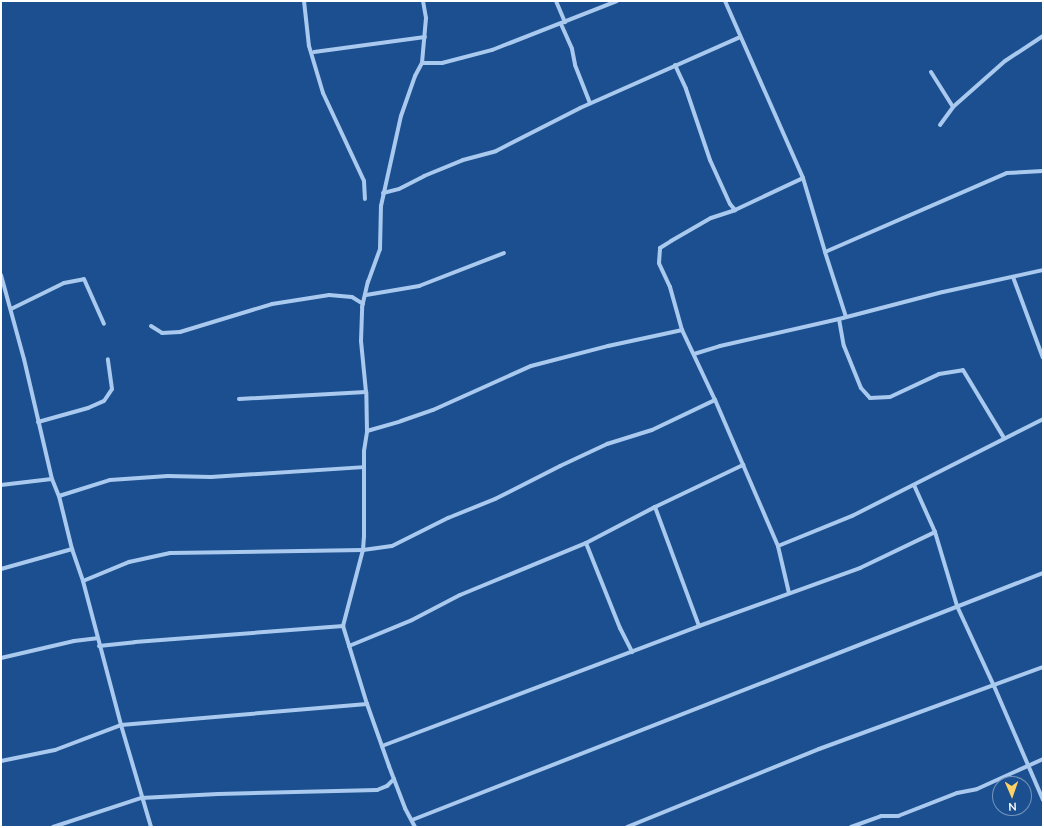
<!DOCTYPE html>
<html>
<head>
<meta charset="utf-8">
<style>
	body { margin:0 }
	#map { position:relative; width:1044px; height:828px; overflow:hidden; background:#1b4f8f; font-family:Mulish,sans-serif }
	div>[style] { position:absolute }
	.street>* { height:4px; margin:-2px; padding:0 2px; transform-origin:2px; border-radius:2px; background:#a9c9ee }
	span { translate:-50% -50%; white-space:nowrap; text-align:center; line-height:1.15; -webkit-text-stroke:3px #1b4f8f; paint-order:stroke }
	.frame { position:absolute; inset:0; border:2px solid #fff; pointer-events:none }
	.north { position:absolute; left:992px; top:776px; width:40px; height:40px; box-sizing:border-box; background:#1b4f8f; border:1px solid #7695bc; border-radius:50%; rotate:178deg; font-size:11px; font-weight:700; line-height:16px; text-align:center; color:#fff }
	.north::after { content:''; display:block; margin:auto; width:14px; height:18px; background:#ffd166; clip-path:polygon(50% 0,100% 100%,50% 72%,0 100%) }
</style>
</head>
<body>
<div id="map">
	<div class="street">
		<div style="left:304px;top:1px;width:45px;rotate:83.7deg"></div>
		<div style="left:309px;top:46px;width:49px;rotate:73.4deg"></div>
		<div style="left:323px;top:93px;width:97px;rotate:65deg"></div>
		<div style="left:364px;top:181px;width:18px;rotate:87deg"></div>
		<div style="left:423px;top:1px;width:17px;rotate:80deg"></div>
		<div style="left:426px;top:18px;width:45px;rotate:95.1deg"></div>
		<div style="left:422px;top:63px;width:20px"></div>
		<div style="left:442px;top:63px;width:52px;rotate:-14.6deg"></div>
		<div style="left:492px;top:50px;width:134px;rotate:-21.4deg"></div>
		<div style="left:556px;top:1px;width:23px;rotate:67deg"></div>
		<div style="left:725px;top:1px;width:193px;rotate:66.2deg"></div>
		<div style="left:803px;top:178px;width:77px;rotate:73.4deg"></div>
		<div style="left:825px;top:252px;width:68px;rotate:72.1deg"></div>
		<div style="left:561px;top:24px;width:27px;rotate:66deg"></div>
		<div style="left:572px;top:49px;width:16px;rotate:79deg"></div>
		<div style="left:575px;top:65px;width:41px;rotate:68.5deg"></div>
		<div style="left:314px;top:52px;width:112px;rotate:-7.7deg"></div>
		<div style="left:675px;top:65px;width:26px;rotate:65deg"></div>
		<div style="left:686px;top:89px;width:75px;rotate:71.3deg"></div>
		<div style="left:710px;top:160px;width:48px;rotate:65.6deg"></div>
		<div style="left:730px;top:204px;width:8px;rotate:50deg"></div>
		<div style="left:931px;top:72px;width:41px;rotate:57.8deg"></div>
		<div style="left:940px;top:125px;width:22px;rotate:-54deg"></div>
		<div style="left:953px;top:107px;width:69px;rotate:-41.5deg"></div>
		<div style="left:1005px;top:61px;width:45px;rotate:-33.3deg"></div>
		<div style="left:383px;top:193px;width:16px;rotate:-14deg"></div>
		<div style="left:399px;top:189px;width:28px;rotate:-27deg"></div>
		<div style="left:424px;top:176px;width:42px;rotate:-22.3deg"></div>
		<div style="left:463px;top:160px;width:34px;rotate:-15deg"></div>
		<div style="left:496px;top:151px;width:94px;rotate:-27.1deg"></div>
		<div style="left:580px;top:108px;width:175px;rotate:-23.9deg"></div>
		<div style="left:825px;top:252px;width:198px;rotate:-23.5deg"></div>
		<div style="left:1007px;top:173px;width:36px;rotate:-3deg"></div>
		<div style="left:1px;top:275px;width:87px;rotate:74.7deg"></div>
		<div style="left:24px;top:359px;width:123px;rotate:76.9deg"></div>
		<div style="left:52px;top:479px;width:18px;rotate:68deg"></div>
		<div style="left:59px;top:496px;width:55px;rotate:76.2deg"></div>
		<div style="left:72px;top:549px;width:34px;rotate:71deg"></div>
		<div style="left:83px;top:581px;width:149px;rotate:75.2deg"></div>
		<div style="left:121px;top:725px;width:106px;rotate:73.6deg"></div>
		<div style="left:1013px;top:277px;width:86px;rotate:69.7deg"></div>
		<div style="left:366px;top:295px;width:54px;rotate:-9.6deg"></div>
		<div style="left:419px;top:286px;width:91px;rotate:-21.2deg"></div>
		<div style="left:11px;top:309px;width:59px;rotate:-26.1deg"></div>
		<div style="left:64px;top:283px;width:20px;rotate:-11deg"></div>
		<div style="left:84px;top:279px;width:49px;rotate:66deg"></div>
		<div style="left:839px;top:319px;width:27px;rotate:80deg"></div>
		<div style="left:844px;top:346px;width:45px;rotate:68deg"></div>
		<div style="left:861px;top:388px;width:13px;rotate:48deg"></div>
		<div style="left:870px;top:398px;width:20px;rotate:-3deg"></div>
		<div style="left:890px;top:397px;width:54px;rotate:-25.1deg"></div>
		<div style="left:939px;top:374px;width:24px;rotate:-9deg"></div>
		<div style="left:963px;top:370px;width:79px;rotate:58.9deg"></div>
		<div style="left:151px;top:326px;width:13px;rotate:32deg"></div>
		<div style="left:162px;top:333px;width:18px;rotate:-3deg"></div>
		<div style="left:180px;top:332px;width:96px;rotate:-16.9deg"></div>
		<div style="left:272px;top:304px;width:58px;rotate:-9deg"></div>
		<div style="left:329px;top:295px;width:23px;rotate:5deg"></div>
		<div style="left:352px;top:297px;width:13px;rotate:32deg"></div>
		<div style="left:694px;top:354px;width:27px;rotate:-17deg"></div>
		<div style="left:720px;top:346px;width:122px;rotate:-12.8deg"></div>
		<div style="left:839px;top:319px;width:107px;rotate:-14.6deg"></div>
		<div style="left:943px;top:292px;width:102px;rotate:-12.4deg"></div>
		<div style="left:239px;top:399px;width:127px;rotate:-3.2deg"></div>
		<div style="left:38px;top:422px;width:52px;rotate:-15.6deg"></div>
		<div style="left:88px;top:408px;width:17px;rotate:-24deg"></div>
		<div style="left:104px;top:401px;width:14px;rotate:-56deg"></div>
		<div style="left:112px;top:389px;width:30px;rotate:-98deg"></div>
		<div style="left:367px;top:431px;width:35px;rotate:-16deg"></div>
		<div style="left:401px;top:421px;width:34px;rotate:-19deg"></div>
		<div style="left:433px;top:410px;width:107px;rotate:-24.2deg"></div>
		<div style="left:531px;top:366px;width:80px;rotate:-14.6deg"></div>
		<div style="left:608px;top:346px;width:76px;rotate:-12.2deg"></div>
		<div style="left:1px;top:485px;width:51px;rotate:-6.7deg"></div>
		<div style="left:914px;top:485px;width:51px;rotate:65.9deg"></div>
		<div style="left:935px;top:532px;width:77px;rotate:73.4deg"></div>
		<div style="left:957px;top:606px;width:88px;rotate:65.2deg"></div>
		<div style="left:994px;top:686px;width:124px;rotate:66.7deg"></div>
		<div style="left:59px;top:496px;width:53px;rotate:-17.4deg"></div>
		<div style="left:110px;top:480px;width:58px;rotate:-3.9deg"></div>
		<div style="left:168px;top:476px;width:43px;rotate:1.3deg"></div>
		<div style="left:211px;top:477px;width:153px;rotate:-3.7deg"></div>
		<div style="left:655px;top:507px;width:127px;rotate:69.7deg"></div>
		<div style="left:586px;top:543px;width:92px;rotate:68.2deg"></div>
		<div style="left:620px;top:628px;width:27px;rotate:63deg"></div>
		<div style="left:778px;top:546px;width:80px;rotate:-22.1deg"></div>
		<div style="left:852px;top:516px;width:214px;rotate:-26.9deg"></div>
		<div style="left:1px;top:569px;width:74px;rotate:-15.7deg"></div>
		<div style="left:83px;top:581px;width:50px;rotate:-22.4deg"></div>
		<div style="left:129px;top:562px;width:42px;rotate:-12.4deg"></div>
		<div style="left:170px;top:553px;width:193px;rotate:-0.9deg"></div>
		<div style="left:363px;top:550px;width:29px;rotate:-8deg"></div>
		<div style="left:392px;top:546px;width:63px;rotate:-26.6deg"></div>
		<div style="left:448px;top:518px;width:51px;rotate:-22deg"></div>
		<div style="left:495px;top:499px;width:73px;rotate:-26.9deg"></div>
		<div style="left:560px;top:466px;width:52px;rotate:-25.1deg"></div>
		<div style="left:607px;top:444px;width:47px;rotate:-17.3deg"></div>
		<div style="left:652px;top:430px;width:70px;rotate:-25.5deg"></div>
		<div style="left:789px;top:593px;width:48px;rotate:-103.2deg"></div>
		<div style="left:778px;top:546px;width:159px;rotate:-113.3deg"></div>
		<div style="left:715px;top:400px;width:77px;rotate:-115.2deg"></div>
		<div style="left:682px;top:330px;width:45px;rotate:-105.6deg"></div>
		<div style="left:670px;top:287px;width:26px;rotate:-115deg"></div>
		<div style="left:659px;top:263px;width:15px;rotate:-86deg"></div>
		<div style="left:660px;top:248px;width:13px;rotate:-32deg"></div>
		<div style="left:671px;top:241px;width:46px;rotate:-29.9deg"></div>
		<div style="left:711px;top:218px;width:25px;rotate:-18deg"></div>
		<div style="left:735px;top:210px;width:75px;rotate:-25.2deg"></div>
		<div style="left:99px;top:646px;width:36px;rotate:-6deg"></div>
		<div style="left:135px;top:642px;width:209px;rotate:-4.4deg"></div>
		<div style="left:349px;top:646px;width:68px;rotate:-22.4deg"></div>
		<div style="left:412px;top:620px;width:54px;rotate:-27.5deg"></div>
		<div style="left:460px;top:595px;width:136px;rotate:-22.4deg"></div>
		<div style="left:586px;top:543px;width:78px;rotate:-27.6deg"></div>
		<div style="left:655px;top:507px;width:98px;rotate:-25.5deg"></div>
		<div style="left:1px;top:658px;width:75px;rotate:-13.1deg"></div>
		<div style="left:74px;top:641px;width:23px;rotate:-7deg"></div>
		<div style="left:382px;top:746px;width:339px;rotate:-20.7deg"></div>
		<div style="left:699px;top:626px;width:171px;rotate:-19.8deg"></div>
		<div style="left:860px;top:568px;width:83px;rotate:-25.6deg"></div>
		<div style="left:1px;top:761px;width:55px;rotate:-11.5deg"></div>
		<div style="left:55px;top:750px;width:71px;rotate:-20.7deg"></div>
		<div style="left:121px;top:725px;width:247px;rotate:-4.9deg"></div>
		<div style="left:412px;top:820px;width:678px;rotate:-21.38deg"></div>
		<div style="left:53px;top:827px;width:93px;rotate:-18.2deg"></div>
		<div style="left:141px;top:798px;width:77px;rotate:-3deg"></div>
		<div style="left:218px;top:794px;width:159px;rotate:-1.4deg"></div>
		<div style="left:377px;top:790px;width:11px;rotate:-22deg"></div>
		<div style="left:387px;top:786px;width:10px;rotate:-45deg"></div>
		<div style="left:415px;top:827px;width:21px;rotate:-118deg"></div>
		<div style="left:405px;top:808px;width:45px;rotate:-110.9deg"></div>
		<div style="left:389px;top:766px;width:66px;rotate:-109.5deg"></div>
		<div style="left:367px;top:704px;width:82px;rotate:-107.1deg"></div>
		<div style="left:343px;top:626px;width:79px;rotate:-75.3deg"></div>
		<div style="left:363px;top:550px;width:13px;rotate:-86deg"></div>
		<div style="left:364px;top:537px;width:86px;rotate:-90deg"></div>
		<div style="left:364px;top:451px;width:20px;rotate:-81deg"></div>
		<div style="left:367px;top:431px;width:39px;rotate:-91deg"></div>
		<div style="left:366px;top:392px;width:51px;rotate:-95.6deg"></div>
		<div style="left:361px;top:341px;width:34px;rotate:-88deg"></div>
		<div style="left:362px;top:307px;width:26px;rotate:-77deg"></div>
		<div style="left:368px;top:282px;width:35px;rotate:-70deg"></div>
		<div style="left:380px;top:249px;width:43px;rotate:-88.7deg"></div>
		<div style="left:381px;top:206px;width:92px;rotate:-77.5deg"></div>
		<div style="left:401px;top:116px;width:42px;rotate:-70.7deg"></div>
		<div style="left:415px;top:76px;width:15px;rotate:-62deg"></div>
		<div style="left:627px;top:827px;width:207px;rotate:-22.1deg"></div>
		<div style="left:819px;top:749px;width:239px;rotate:-20.1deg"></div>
		<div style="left:851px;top:827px;width:32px;rotate:-20deg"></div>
		<div style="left:881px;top:816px;width:17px"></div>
		<div style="left:898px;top:816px;width:63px;rotate:-21.3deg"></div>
		<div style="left:957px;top:793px;width:20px;rotate:-11deg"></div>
		<div style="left:977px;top:789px;width:72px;rotate:-24.4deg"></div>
	</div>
	<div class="frame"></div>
	<div class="north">N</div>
</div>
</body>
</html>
